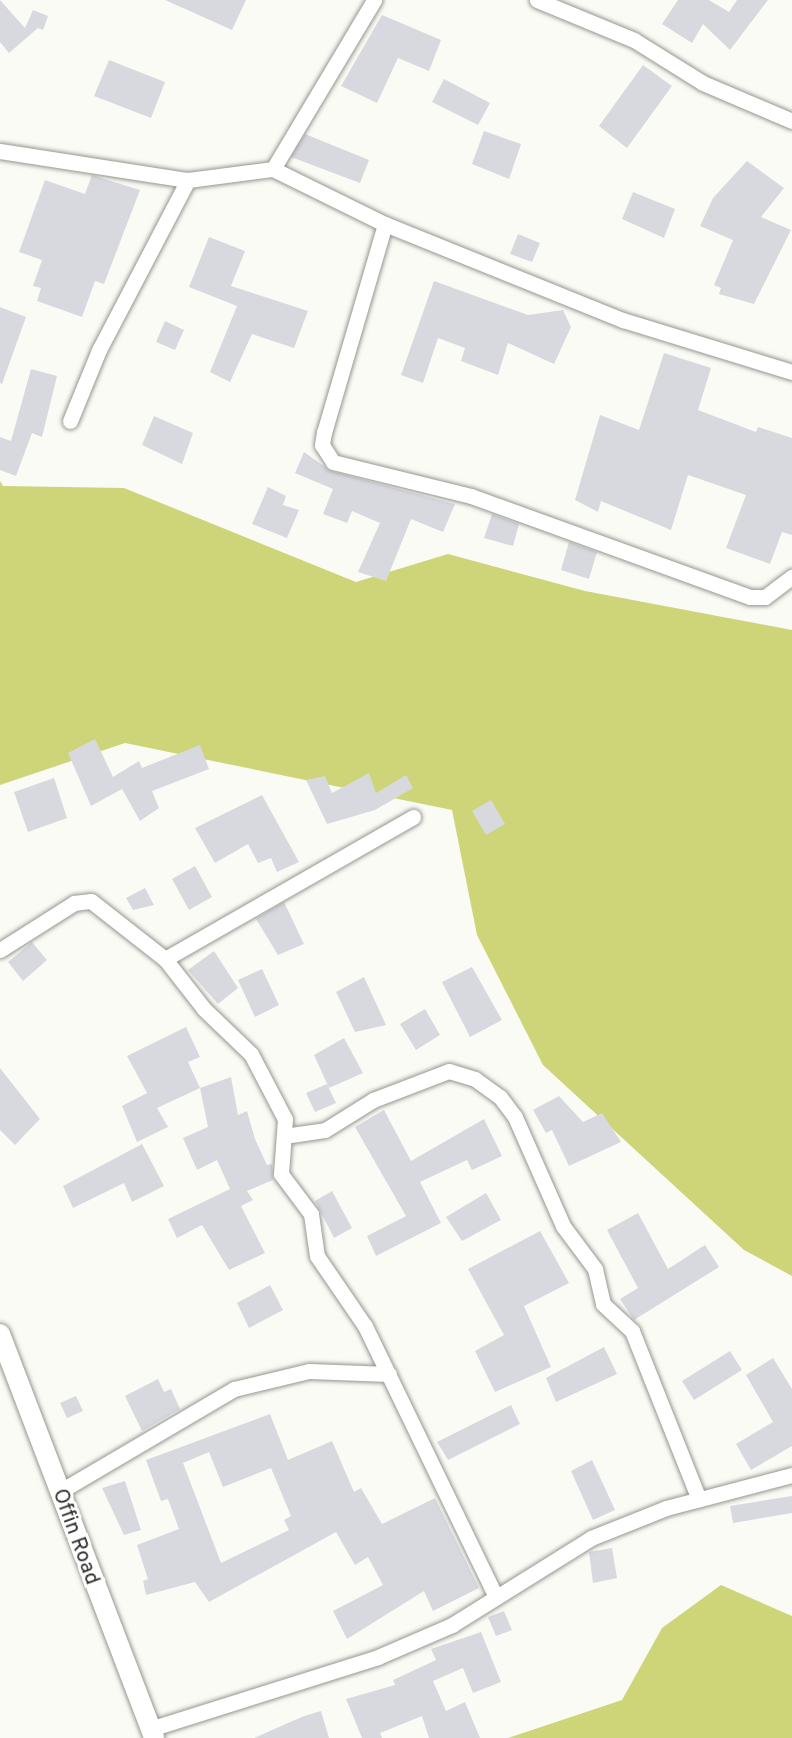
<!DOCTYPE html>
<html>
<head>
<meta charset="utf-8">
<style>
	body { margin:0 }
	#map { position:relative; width:792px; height:1738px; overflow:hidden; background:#fbfbf5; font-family:Overpass,sans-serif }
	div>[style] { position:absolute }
	.green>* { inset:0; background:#ced478 }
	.building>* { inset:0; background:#d8d9df }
	.roads { filter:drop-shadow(0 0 2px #969691) drop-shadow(0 0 2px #969691) }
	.minor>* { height:15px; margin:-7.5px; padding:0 7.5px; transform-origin:7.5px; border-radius:7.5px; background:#fff }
	.tertiary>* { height:20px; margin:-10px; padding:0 10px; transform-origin:10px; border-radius:10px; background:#fff }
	span { translate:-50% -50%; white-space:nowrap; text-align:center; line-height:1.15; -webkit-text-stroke:6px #fff; paint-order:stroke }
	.street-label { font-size:21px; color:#2e2e2c }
</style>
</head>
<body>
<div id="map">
	<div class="green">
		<div style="clip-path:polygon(0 481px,3px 486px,124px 488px,356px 582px,448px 554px,585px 591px,792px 630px,792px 1276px,744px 1250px,543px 1065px,477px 935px,452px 810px,125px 743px,0 785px)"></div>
		<div style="clip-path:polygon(721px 1585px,792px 1616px,792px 1738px,508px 1738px,622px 1700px,662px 1628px)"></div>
	</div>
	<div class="building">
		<div style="clip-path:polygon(0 0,25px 28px,33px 10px,48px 16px,43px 30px,38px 28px,9px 53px,0 42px)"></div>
		<div style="clip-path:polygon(165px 0,246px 0,232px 30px)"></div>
		<div style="clip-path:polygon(678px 0,709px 0,729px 12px,737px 0,768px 0,730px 50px,703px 24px,692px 43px,662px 24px)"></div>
		<div style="clip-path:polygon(382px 15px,441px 40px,429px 71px,398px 58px,377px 103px,341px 86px)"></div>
		<div style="clip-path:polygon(109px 60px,165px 82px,151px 118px,94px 96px)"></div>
		<div style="clip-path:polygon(643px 65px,672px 86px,627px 148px,599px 126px)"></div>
		<div style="clip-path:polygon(444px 79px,490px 103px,478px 125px,432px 102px)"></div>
		<div style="clip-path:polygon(484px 131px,521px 144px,509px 179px,472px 164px)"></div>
		<div style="clip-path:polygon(305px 134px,369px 160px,360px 183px,291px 157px)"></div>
		<div style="clip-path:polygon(747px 161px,784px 188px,761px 217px,791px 230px,754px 304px,719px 294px,721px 288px,714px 285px,733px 240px,700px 226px,713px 198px)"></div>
		<div style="clip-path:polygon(92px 175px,140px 190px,104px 284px,95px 281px,82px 317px,37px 301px,41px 288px,33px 286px,42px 260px,19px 252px,45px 180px,85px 194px)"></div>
		<div style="clip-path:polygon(633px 192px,675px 209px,664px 238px,622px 219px)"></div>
		<div style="clip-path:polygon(518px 234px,540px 243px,532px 262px,510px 254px)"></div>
		<div style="clip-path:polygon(209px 237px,245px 251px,231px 286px,308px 311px,294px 348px,252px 334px,230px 382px,210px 372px,237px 306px,189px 287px)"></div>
		<div style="clip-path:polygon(434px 281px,528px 315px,563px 310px,571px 327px,554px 364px,508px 343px,498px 375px,461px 361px,465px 348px,438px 338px,423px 383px,401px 375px)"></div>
		<div style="clip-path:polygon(0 307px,26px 317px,2px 384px,0 383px)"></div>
		<div style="clip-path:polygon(165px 321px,184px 330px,175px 350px,156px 342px)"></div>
		<div style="clip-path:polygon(664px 353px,711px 368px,698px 410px,756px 432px,758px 427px,792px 438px,792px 535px,782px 532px,770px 564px,726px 548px,746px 495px,688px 475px,671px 530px,601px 501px,598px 512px,575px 500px,600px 415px,639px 430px)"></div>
		<div style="clip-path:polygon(31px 369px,57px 376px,42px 437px,32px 433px,16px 476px,0 470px,0 437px,11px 441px)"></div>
		<div style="clip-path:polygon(154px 416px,193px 433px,182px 464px,142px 445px)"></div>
		<div style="clip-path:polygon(304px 452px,331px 471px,455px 504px,443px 532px,411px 519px,386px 581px,358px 572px,380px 523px,352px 511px,347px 523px,323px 514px,333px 489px,295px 473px)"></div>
		<div style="clip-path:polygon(268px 487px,286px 496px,283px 505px,299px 510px,287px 538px,252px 524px)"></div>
		<div style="clip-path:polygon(492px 514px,519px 524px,513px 546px,484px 538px)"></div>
		<div style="clip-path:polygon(569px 542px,597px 552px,589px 579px,561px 570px)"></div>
		<div style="clip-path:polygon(95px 739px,113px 777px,139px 761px,142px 768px,200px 745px,209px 769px,152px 791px,159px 808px,140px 821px,122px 789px,91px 806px,68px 753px)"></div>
		<div style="clip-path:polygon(369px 773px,376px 793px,406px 775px,413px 788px,375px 810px,327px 824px,306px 780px,325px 776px,332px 793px)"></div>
		<div style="clip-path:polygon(54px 778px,67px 818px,28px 832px,14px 792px)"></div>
		<div style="clip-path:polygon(262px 795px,299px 862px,277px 872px,271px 858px,258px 863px,248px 844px,215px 863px,195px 828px)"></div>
		<div style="clip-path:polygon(491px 800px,505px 824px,486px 835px,472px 811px)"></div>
		<div style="clip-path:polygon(195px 866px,212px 897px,189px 910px,172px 879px)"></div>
		<div style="clip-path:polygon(145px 888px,154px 905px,133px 910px,126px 898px)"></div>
		<div style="clip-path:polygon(284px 902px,304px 944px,278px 955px,256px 919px)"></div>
		<div style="clip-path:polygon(32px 942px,47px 960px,23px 981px,8px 962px)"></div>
		<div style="clip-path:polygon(214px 951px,238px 988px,218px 1004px,188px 970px)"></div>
		<div style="clip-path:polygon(472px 967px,502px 1020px,470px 1037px,442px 982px)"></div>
		<div style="clip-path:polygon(262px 969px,279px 1005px,255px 1017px,238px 980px)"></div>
		<div style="clip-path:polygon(364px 977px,386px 1025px,355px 1032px,336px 992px)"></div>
		<div style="clip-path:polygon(425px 1009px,440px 1035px,416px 1050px,400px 1024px)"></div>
		<div style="clip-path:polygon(186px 1027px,200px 1057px,188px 1062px,200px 1088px,157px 1108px,168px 1127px,137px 1142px,122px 1106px,147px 1093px,127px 1056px)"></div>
		<div style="clip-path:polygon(344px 1038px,363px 1073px,329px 1088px,314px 1055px)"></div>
		<div style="clip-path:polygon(0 1068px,40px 1119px,15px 1145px,0 1130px)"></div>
		<div style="clip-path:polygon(231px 1077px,238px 1115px,247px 1111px,255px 1139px,267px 1165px,272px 1164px,273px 1180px,247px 1191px,253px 1200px,241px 1206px,265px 1253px,229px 1270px,202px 1225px,177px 1238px,168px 1219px,230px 1189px,217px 1160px,197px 1170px,183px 1138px,208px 1127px,200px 1088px)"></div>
		<div style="clip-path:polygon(327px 1084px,336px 1103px,315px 1112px,306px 1093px)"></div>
		<div style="clip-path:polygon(559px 1096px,583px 1122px,602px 1113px,621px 1142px,569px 1166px,552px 1130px,546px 1133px,533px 1110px)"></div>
		<div style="clip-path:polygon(384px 1110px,411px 1161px,484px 1119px,502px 1156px,472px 1170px,467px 1160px,420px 1182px,441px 1223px,376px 1256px,367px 1236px,406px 1216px,355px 1127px)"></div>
		<div style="clip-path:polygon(142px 1144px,164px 1186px,132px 1202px,124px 1183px,73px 1208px,63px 1186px)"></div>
		<div style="clip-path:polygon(332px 1191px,352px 1228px,334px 1238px,315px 1201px)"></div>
		<div style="clip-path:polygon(486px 1193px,501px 1220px,462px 1241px,446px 1217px)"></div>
		<div style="clip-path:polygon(638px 1213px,668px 1269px,705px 1245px,719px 1267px,634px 1320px,620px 1299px,638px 1288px,607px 1230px)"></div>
		<div style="clip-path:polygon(540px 1231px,569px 1283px,524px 1306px,551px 1367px,495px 1392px,475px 1351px,504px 1335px,468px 1269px)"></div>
		<div style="clip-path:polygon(270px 1285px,283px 1310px,249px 1328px,237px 1303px)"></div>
		<div style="clip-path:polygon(604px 1347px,617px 1374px,556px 1402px,546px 1378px)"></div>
		<div style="clip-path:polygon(730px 1351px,742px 1370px,694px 1400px,682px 1381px)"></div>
		<div style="clip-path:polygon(773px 1358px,792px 1389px,792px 1446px,751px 1470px,736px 1444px,773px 1422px,746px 1375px)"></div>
		<div style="clip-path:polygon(158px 1379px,164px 1392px,171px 1389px,180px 1409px,142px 1431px,125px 1396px)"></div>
		<div style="clip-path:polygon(76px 1396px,83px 1411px,67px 1418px,60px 1403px)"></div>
		<div style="clip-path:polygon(511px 1405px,520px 1424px,448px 1460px,437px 1442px)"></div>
		<div style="clip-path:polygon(evenodd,270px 1414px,288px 1460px,332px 1441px,354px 1492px,361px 1488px,382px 1524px,435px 1498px,479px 1588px,433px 1611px,424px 1591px,347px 1639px,333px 1611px,383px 1585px,368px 1557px,355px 1565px,336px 1532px,209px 1602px,195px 1582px,146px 1595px,143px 1581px,148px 1579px,137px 1545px,179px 1529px,168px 1499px,161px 1501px,146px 1460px,270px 1414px,209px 1452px,223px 1487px,271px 1468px,291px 1516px,284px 1520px,289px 1530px,221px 1563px,183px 1463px,209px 1452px)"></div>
		<div style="clip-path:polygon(592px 1460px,615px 1510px,593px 1520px,571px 1471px)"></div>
		<div style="clip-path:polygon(125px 1481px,141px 1530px,124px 1535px,102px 1488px)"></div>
		<div style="clip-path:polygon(792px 1496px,792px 1513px,733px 1523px,730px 1506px)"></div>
		<div style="clip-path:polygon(612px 1548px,617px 1578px,593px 1583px,589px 1552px)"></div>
		<div style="clip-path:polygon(504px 1611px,512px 1630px,496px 1636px,488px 1617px)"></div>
		<div style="clip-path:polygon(481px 1632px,501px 1682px,473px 1693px,463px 1668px,433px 1681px,446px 1711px,465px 1702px,480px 1738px,429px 1738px,422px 1716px,380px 1733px,382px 1738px,362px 1738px,346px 1699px,395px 1685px,393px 1680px,436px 1660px,431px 1649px)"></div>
		<div style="clip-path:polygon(321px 1711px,329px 1738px,254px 1738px,304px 1716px)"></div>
	</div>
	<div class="roads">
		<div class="minor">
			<div style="left:537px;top:0;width:105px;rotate:22.4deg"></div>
			<div style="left:634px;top:40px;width:81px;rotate:31.9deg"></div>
			<div style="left:703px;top:83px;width:97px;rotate:23.1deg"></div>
			<div style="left:0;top:151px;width:190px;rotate:8.8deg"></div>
			<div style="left:188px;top:180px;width:86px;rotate:-7.4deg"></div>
			<div style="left:273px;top:169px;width:125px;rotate:26.2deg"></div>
			<div style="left:385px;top:224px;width:257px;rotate:22deg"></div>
			<div style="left:623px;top:320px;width:177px;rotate:17.1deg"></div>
			<div style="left:273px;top:169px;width:197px;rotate:-59.1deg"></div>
			<div style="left:385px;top:224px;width:217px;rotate:106.3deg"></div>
			<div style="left:324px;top:432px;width:13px;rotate:99deg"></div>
			<div style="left:322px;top:445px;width:20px;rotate:57deg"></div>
			<div style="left:333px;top:462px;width:142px;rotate:13.8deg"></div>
			<div style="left:471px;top:496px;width:297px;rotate:19.9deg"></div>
			<div style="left:750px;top:597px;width:15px"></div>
			<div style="left:765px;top:597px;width:34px;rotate:-37deg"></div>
			<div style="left:70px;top:421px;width:77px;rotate:-67.8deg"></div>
			<div style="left:99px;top:350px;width:192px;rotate:-62.4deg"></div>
			<div style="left:0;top:950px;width:88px;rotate:-32.4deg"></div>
			<div style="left:74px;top:903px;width:17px;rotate:-7deg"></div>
			<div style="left:91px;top:901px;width:94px;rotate:38.1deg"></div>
			<div style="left:165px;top:959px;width:63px;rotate:52deg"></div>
			<div style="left:204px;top:1009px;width:65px;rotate:43.8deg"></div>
			<div style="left:251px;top:1054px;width:73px;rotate:62.4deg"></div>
			<div style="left:285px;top:1119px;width:55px;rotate:94.2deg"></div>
			<div style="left:281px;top:1174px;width:50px;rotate:53.1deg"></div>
			<div style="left:311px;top:1214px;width:42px;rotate:81.9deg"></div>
			<div style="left:317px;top:1256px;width:85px;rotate:55.6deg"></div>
			<div style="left:365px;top:1326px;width:299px;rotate:64.2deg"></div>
			<div style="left:165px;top:959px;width:286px;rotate:-29.8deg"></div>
			<div style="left:284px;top:1136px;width:41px;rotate:-8.3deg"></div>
			<div style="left:325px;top:1130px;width:57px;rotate:-32deg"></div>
			<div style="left:373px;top:1100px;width:81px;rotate:-20.9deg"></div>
			<div style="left:449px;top:1071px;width:27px;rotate:17deg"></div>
			<div style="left:475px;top:1079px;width:31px;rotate:36deg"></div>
			<div style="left:500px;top:1097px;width:25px;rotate:53deg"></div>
			<div style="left:515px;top:1117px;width:119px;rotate:66.2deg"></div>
			<div style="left:563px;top:1226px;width:54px;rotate:53.3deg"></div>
			<div style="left:595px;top:1269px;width:36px;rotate:77deg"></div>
			<div style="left:603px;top:1304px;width:40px;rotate:43deg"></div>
			<div style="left:632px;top:1331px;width:181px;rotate:68.3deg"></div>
			<div style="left:59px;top:1492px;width:203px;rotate:-30.5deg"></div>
			<div style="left:234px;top:1389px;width:77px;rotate:-13.5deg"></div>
			<div style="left:309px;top:1371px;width:80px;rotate:2.1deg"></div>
			<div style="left:150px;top:1729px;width:239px;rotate:-17.5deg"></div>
			<div style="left:378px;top:1657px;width:81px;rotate:-23.4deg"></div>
			<div style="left:452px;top:1625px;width:164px;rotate:-32deg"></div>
			<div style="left:591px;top:1538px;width:81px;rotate:-21.8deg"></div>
			<div style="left:666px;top:1508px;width:130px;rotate:-14.7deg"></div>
		</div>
		<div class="tertiary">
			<div style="left:0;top:1334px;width:432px;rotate:69.1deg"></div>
		</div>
	</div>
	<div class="street-label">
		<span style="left:75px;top:1537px;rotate:70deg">Offin Road</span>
	</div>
</div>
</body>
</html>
